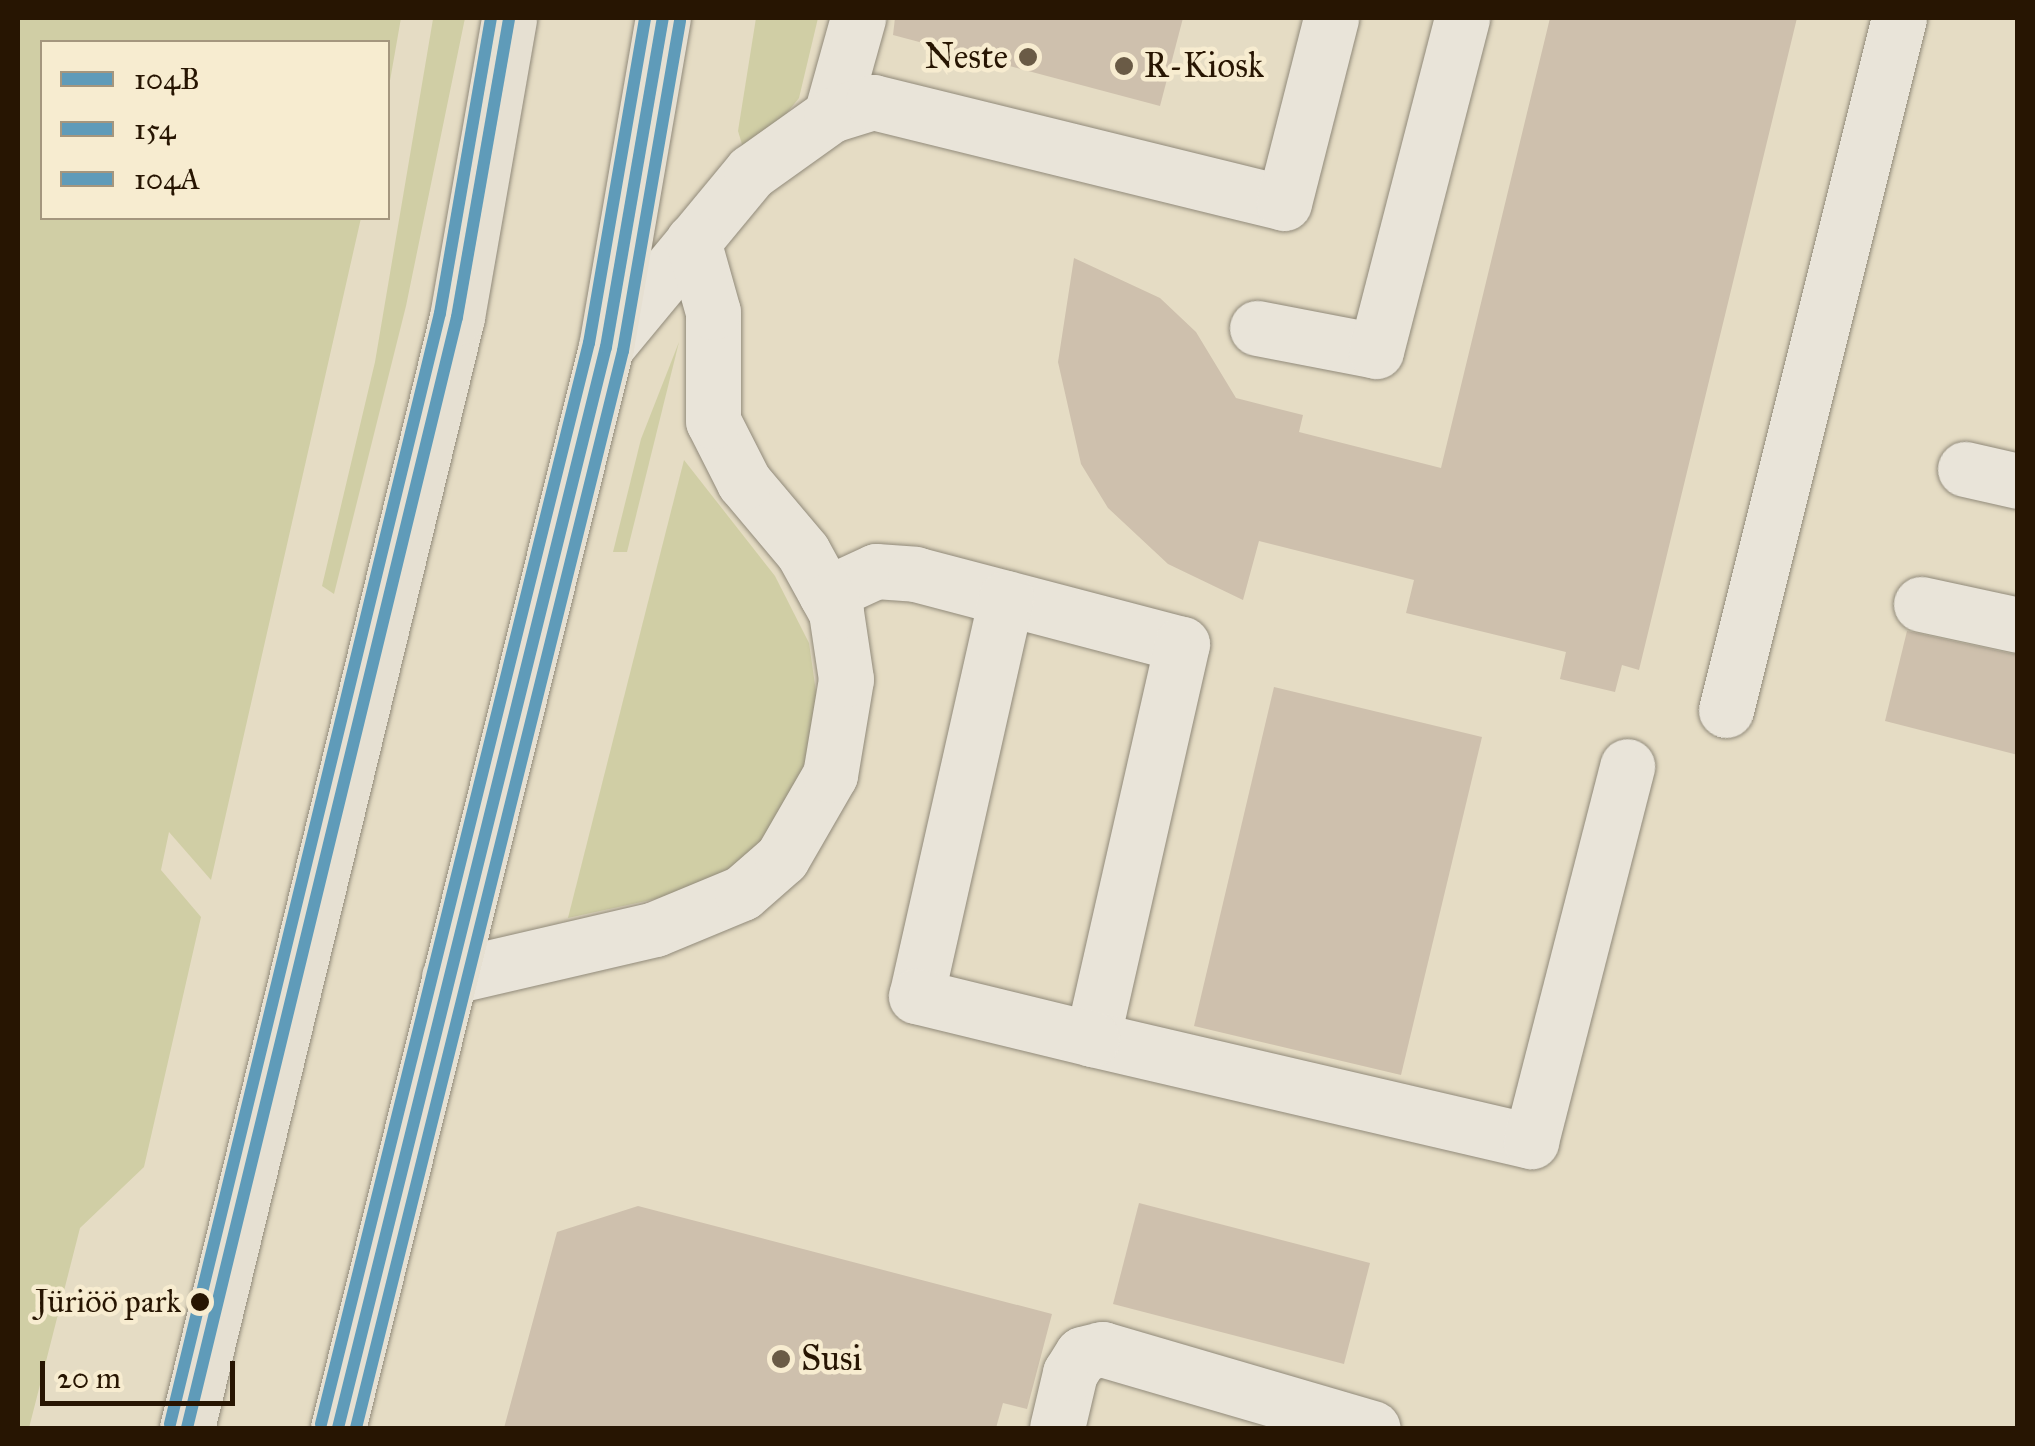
<!DOCTYPE html>
<html>
<head>
<meta charset="utf-8">
<style>
	body { margin:0 }
	#map { position:relative; width:2035px; height:1446px; overflow:hidden; background:#e5dcc4; font-family:"IM FELL Great Primer",serif }
	div>[style] { position:absolute }
	.green>* { inset:0; background:#d0cea5 }
	.building>* { inset:0; background:#cec0ad }
	.roads { filter:drop-shadow(0 0 2px #918a7a) drop-shadow(0 0 2px #918a7a) }
	.minor>* { height:55px; margin:-27.5px; padding:0 27.5px; transform-origin:27.5px; border-radius:27.5px; background:#e9e4d9 }
	.highway>* { height:55px; margin:-27.5px; padding:0 27.5px; transform-origin:27.5px; border-radius:27.5px; background:#e6e0d2 }
	.bus-1>* { height:12px; margin:-6px; padding:0 6px; transform-origin:6px; border-radius:6px; background:#5f9bb9 }
	.bus-2>* { height:12px; margin:-6px; padding:0 6px; transform-origin:6px; border-radius:6px; background:#5f9bb9 }
	.bus-3>* { height:12px; margin:-6px; padding:0 6px; transform-origin:6px; border-radius:6px; background:#5f9bb9 }
	.dots>* { width:28px; height:28px; translate:-50% -50%; box-sizing:border-box; border:5px solid #f7ecd0; border-radius:50% }
	span { translate:-50% -50%; white-space:nowrap; text-align:center; line-height:1.15; -webkit-text-stroke:9px #f7ecd0; paint-order:stroke }
	.bus-label { font-size:32px; color:#271502 }
	.right { translate:-100% -50%; text-align:right }
	.poi-label { font-size:35px; color:#271502 }
	.left { translate:0 -50%; text-align:left }
	.frame { position:absolute; inset:0; border:20px solid #271502; pointer-events:none }
	.legend { position:absolute; left:40px; top:40px; width:350px; height:180px; box-sizing:border-box; background:#f7ecd0; border:2px solid #a4967e; margin:0; padding:12px 18px; list-style:none; font-size:30px; color:#271502 }
	.legend li { display:flex; align-items:center; gap:20px; height:50px }
	.legend b { width:50px; border:2px solid #a4967e }
	.scale { position:absolute; left:40px; top:1361px; width:195px; height:45px; box-sizing:border-box; border:5px solid #271502; border-top:0; padding-left:12px; font-size:30px; line-height:35px; white-space:nowrap; color:#271502; -webkit-text-stroke:8px #f7ecd0; paint-order:stroke }
</style>
</head>
<body>
<div id="map">
	<div class="green">
		<div style="clip-path:polygon(18px 18px,401px 18px,388px 92px,388px 42px,42px 42px,42px 218px,361px 218px,211px 880px,169px 832px,161px 870px,201px 917px,144px 1167px,80px 1228px,29px 1428px,18px 1428px)"></div>
		<div style="clip-path:polygon(465px 18px,406px 306px,334px 594px,322px 586px,375px 362px,433px 19px)"></div>
		<div style="clip-path:polygon(756px 18px,818px 18px,799px 98px,765px 140px,744px 151px,738px 131px)"></div>
		<div style="clip-path:polygon(679px 342px,627px 552px,613px 552px,641px 439px)"></div>
		<div style="clip-path:polygon(684px 460px,775px 576px,809px 643px,820px 720px,794px 792px,753px 856px,692px 891px,568px 918px)"></div>
	</div>
	<div class="building">
		<div style="clip-path:polygon(895px 18px,1183px 18px,1160px 106px,893px 35px)"></div>
		<div style="clip-path:polygon(1550px 18px,1797px 18px,1639px 670px,1622px 665px,1615px 692px,1560px 679px,1566px 652px,1406px 613px,1414px 580px,1259px 541px,1243px 600px,1168px 564px,1108px 508px,1081px 464px,1058px 362px,1074px 258px,1160px 298px,1196px 332px,1236px 398px,1303px 415px,1299px 432px,1441px 468px)"></div>
		<div style="clip-path:polygon(1907px 631px,2018px 655px,2018px 755px,1885px 721px)"></div>
		<div style="clip-path:polygon(1274px 687px,1482px 737px,1401px 1075px,1194px 1026px)"></div>
		<div style="clip-path:polygon(1139px 1203px,1370px 1263px,1344px 1364px,1113px 1304px)"></div>
		<div style="clip-path:polygon(638px 1206px,1052px 1314px,1027px 1409px,1003px 1403px,996px 1428px,504px 1428px,557px 1232px)"></div>
	</div>
	<div class="roads">
		<div class="minor">
			<div style="left:831px;top:115px;width:101px;rotate:-74.4deg"></div>
			<div style="left:1257px;top:328px;width:121px;rotate:10.9deg"></div>
			<div style="left:1376px;top:351px;width:344px;rotate:-75.5deg"></div>
			<div style="left:606px;top:347px;width:227px;rotate:-50.4deg"></div>
			<div style="left:751px;top:172px;width:98px;rotate:-35.5deg"></div>
			<div style="left:831px;top:115px;width:44px;rotate:-17.2deg"></div>
			<div style="left:873px;top:102px;width:423px;rotate:13.8deg"></div>
			<div style="left:1284px;top:203px;width:191px;rotate:-75.7deg"></div>
			<div style="left:1965px;top:469px;width:54px;rotate:12.8deg"></div>
			<div style="left:826px;top:594px;width:55px;rotate:-24.7deg"></div>
			<div style="left:876px;top:571px;width:39px;rotate:4deg"></div>
			<div style="left:915px;top:574px;width:276px;rotate:14.7deg"></div>
			<div style="left:1182px;top:644px;width:405px;rotate:102.8deg"></div>
			<div style="left:1092px;top:1039px;width:451px;rotate:13.1deg"></div>
			<div style="left:1531px;top:1141px;width:387px;rotate:-75.6deg"></div>
			<div style="left:1006px;top:598px;width:408px;rotate:102.7deg"></div>
			<div style="left:916px;top:996px;width:181px;rotate:13.7deg"></div>
			<div style="left:1921px;top:604px;width:99px;rotate:12.2deg"></div>
			<div style="left:1726px;top:710px;width:713px;rotate:-75.96deg"></div>
			<div style="left:449px;top:977px;width:212px;rotate:-13.1deg"></div>
			<div style="left:655px;top:929px;width:94px;rotate:-22.5deg"></div>
			<div style="left:742px;top:893px;width:53px;rotate:-41.2deg"></div>
			<div style="left:782px;top:858px;width:96px;rotate:-60deg"></div>
			<div style="left:830px;top:775px;width:97px;rotate:-80.5deg"></div>
			<div style="left:846px;top:679px;width:68px;rotate:-98.5deg"></div>
			<div style="left:836px;top:612px;width:68px;rotate:-118.8deg"></div>
			<div style="left:803px;top:552px;width:92px;rotate:-130.1deg"></div>
			<div style="left:744px;top:482px;width:68px;rotate:-116.9deg"></div>
			<div style="left:713px;top:421px;width:109px;rotate:-90deg"></div>
			<div style="left:713px;top:312px;width:74px;rotate:-105.7deg"></div>
			<div style="left:1057px;top:1428px;width:57px;rotate:-76.7deg"></div>
			<div style="left:1070px;top:1373px;width:22px;rotate:-58deg"></div>
			<div style="left:1082px;top:1354px;width:21px;rotate:-14deg"></div>
			<div style="left:1102px;top:1349px;width:282px;rotate:16.3deg"></div>
		</div>
		<div class="highway">
			<div style="left:187px;top:1428px;width:1143px;rotate:-76.34deg"></div>
			<div style="left:457px;top:317px;width:303px;rotate:-80.1deg"></div>
			<div style="left:338px;top:1428px;width:1114px;rotate:-76.08deg"></div>
			<div style="left:606px;top:347px;width:334px;rotate:-80.2deg"></div>
		</div>
	</div>
	<div class="bus-1">
		<div style="left:187px;top:1428px;width:1143px;rotate:-76.34deg"></div>
		<div style="left:457px;top:317px;width:303px;rotate:-80.1deg"></div>
		<div style="left:338px;top:1428px;width:1114px;rotate:-76.08deg"></div>
		<div style="left:606px;top:347px;width:334px;rotate:-80.2deg"></div>
	</div>
	<div class="bus-2">
		<div style="left:356px;top:1428px;width:1110px;rotate:-76.08deg"></div>
		<div style="left:623px;top:351px;width:335px;rotate:-80.2deg"></div>
	</div>
	<div class="bus-3">
		<div style="left:170px;top:1424px;width:1143px;rotate:-76.34deg"></div>
		<div style="left:440px;top:313px;width:299px;rotate:-80.2deg"></div>
		<div style="left:321px;top:1424px;width:1114px;rotate:-76.08deg"></div>
		<div style="left:589px;top:343px;width:330px;rotate:-80.2deg"></div>
	</div>
	<div class="dots">
		<div style="left:1028px;top:57px;background:#6a5b46"></div>
		<div style="left:1124px;top:66px;background:#6a5b46"></div>
		<div style="left:200px;top:1302px;background:#271502"></div>
		<div style="left:781px;top:1359px;background:#6a5b46"></div>
	</div>
	<div class="bus-label">
		<span class="right" style="left:181px;top:1302px">Jüriöö park</span>
	</div>
	<div class="poi-label">
		<span class="right" style="left:1008px;top:57px">Neste</span>
		<span class="left" style="left:1144px;top:66px">R-Kiosk</span>
		<span class="left" style="left:801px;top:1359px">Susi</span>
	</div>
	<div class="frame"></div>
	<ul class="legend">
	<li><b style="height:12px;background:#5f9bb9"></b>104B</li>
	<li><b style="height:12px;background:#5f9bb9"></b>154</li>
	<li><b style="height:12px;background:#5f9bb9"></b>104A</li>
	</ul>
	<div class="scale">20 m</div>
</div>
</body>
</html>
